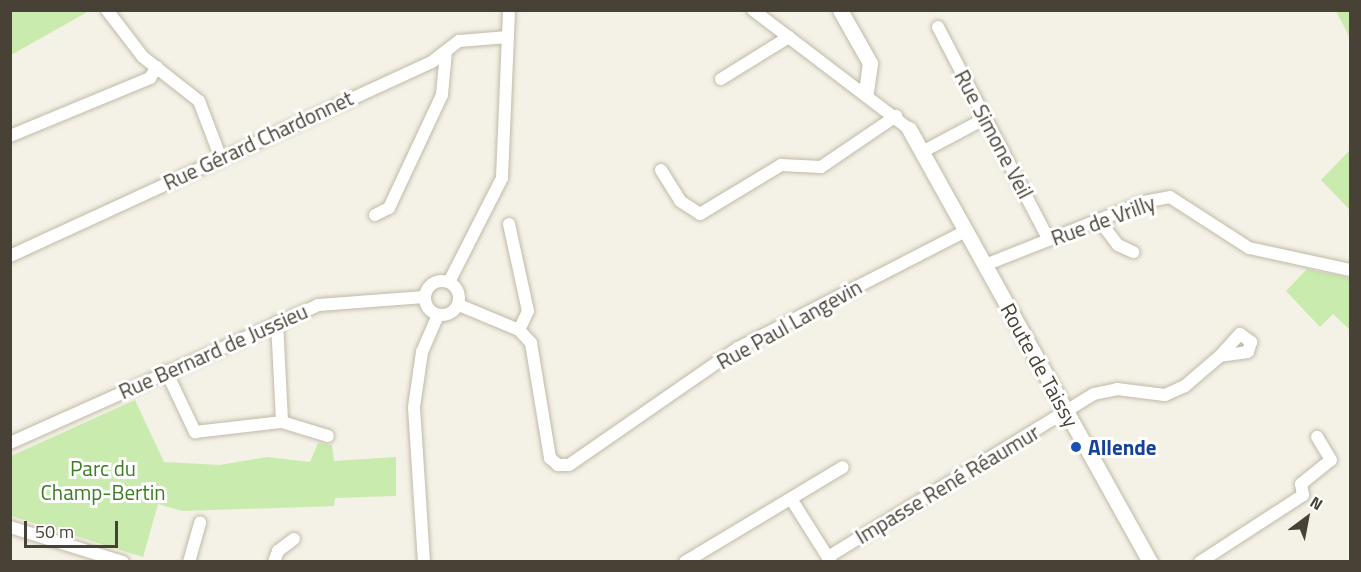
<!DOCTYPE html>
<html>
<head>
<meta charset="utf-8">
<style>
	body { margin:0 }
	#map { position:relative; width:1361px; height:572px; overflow:hidden; background:#f4f1e6; font-family:"Titillium Web",sans-serif }
	div>[style] { position:absolute }
	.green>* { inset:0; background:#c9ebad }
	.roads { filter:drop-shadow(0 0 2px #c0baa8) drop-shadow(0 0 2px #c0baa8) }
	.minor>* { height:12px; margin:-6px; padding:0 6px; transform-origin:6px; border-radius:6px; background:#fff }
	.minor>.ring { margin:-6px; padding:0; box-sizing:content-box; background:none; border:12px solid #fff; border-radius:50% }
	.tertiary>* { height:15px; margin:-7.5px; padding:0 7.5px; transform-origin:7.5px; border-radius:7.5px; background:#fff }
	.dots>* { width:16px; height:16px; translate:-50% -50%; box-sizing:border-box; border:3px solid #fff; border-radius:50% }
	span { translate:-50% -50%; white-space:nowrap; text-align:center; line-height:1.15; -webkit-text-stroke:6px #fff; paint-order:stroke }
	.street-label { font-size:21px; color:#474235 }
	.transit-label { font-size:21px; color:#164399; font-weight:700 }
	.left { translate:0 -50%; text-align:left }
	.park-label { font-size:21px; color:#3e7c25 }
	.frame { position:absolute; inset:0; border:12px solid #474235; pointer-events:none }
	.north { position:absolute; left:1277px; top:488px; width:60px; height:60px; -webkit-text-stroke:4px #fff; paint-order:stroke; rotate:32deg; font-size:16px; font-weight:700; line-height:24px; text-align:center; color:#474235 }
	.north::after { content:''; display:block; margin:auto; width:21px; height:27px; background:#474235; clip-path:polygon(50% 0,100% 100%,50% 72%,0 100%) }
	.scale { position:absolute; left:24px; top:521px; width:94px; height:27px; box-sizing:border-box; border:3px solid #474235; border-top:0; padding-left:8px; font-size:18px; line-height:21px; white-space:nowrap; color:#474235; -webkit-text-stroke:4px #fff; paint-order:stroke }
</style>
</head>
<body>
<div id="map">
	<div class="green">
		<div style="clip-path:polygon(11px 10px,89px 10px,89px 11px,11px 55px)"></div>
		<div style="clip-path:polygon(1336px 11px,1350px 11px,1350px 38px)"></div>
		<div style="clip-path:polygon(1350px 150px,1350px 210px,1321px 180px)"></div>
		<div style="clip-path:polygon(1307px 269px,1350px 278px,1350px 330px,1333px 314px,1320px 327px,1286px 291px)"></div>
		<div style="clip-path:polygon(135px 400px,164px 462px,220px 465px,267px 457px,310px 462px,318px 443px,332px 445px,334px 461px,396px 457px,396px 496px,335px 498px,334px 506px,182px 511px,158px 504px,143px 557px,11px 516px,11px 456px)"></div>
	</div>
	<div class="roads">
		<div class="minor">
			<div style="left:107px;top:10px;width:59px;rotate:52.5deg"></div>
			<div style="left:143px;top:57px;width:71px;rotate:38.2deg"></div>
			<div style="left:199px;top:101px;width:59px;rotate:69.1deg"></div>
			<div style="left:753px;top:10px;width:196px;rotate:37.3deg"></div>
			<div style="left:938px;top:27px;width:240px;rotate:62.5deg"></div>
			<div style="left:721px;top:79px;width:80px;rotate:-31.7deg"></div>
			<div style="left:10px;top:136px;width:152px;rotate:-22.5deg"></div>
			<div style="left:150px;top:78px;width:13px;rotate:-58deg"></div>
			<div style="left:922px;top:152px;width:72px;rotate:-28deg"></div>
			<div style="left:661px;top:170px;width:36px;rotate:58deg"></div>
			<div style="left:680px;top:201px;width:24px;rotate:33deg"></div>
			<div style="left:700px;top:214px;width:95px;rotate:-31.2deg"></div>
			<div style="left:781px;top:165px;width:40px;rotate:2.9deg"></div>
			<div style="left:821px;top:167px;width:91px;rotate:-34.2deg"></div>
			<div style="left:375px;top:215px;width:16px;rotate:-27deg"></div>
			<div style="left:389px;top:208px;width:125px;rotate:-64.9deg"></div>
			<div style="left:442px;top:95px;width:44px;rotate:-84.8deg"></div>
			<div style="left:1099px;top:220px;width:31px;rotate:53deg"></div>
			<div style="left:1118px;top:245px;width:17px;rotate:25deg"></div>
			<div style="left:509px;top:224px;width:89px;rotate:77.7deg"></div>
			<div style="left:528px;top:311px;width:21px;rotate:115deg"></div>
			<div style="left:10px;top:256px;width:466px;rotate:-24.7deg"></div>
			<div style="left:433px;top:61px;width:33px;rotate:-38deg"></div>
			<div style="left:459px;top:41px;width:49px;rotate:-4.7deg"></div>
			<div style="left:985px;top:265px;width:171px;rotate:-21.6deg"></div>
			<div style="left:1144px;top:202px;width:26px;rotate:-11deg"></div>
			<div style="left:1170px;top:197px;width:94px;rotate:32.8deg"></div>
			<div style="left:1249px;top:248px;width:103px;rotate:12.3deg"></div>
			<div class="ring" style="left:425px;top:281px;width:22px;height:22px"></div>
			<div style="left:449px;top:282px;width:117px;rotate:-63deg"></div>
			<div style="left:502px;top:178px;width:168px;rotate:-87.6deg"></div>
			<div style="left:459px;top:305px;width:65px;rotate:22.6deg"></div>
			<div style="left:519px;top:330px;width:18px;rotate:47deg"></div>
			<div style="left:531px;top:343px;width:117px;rotate:80.6deg"></div>
			<div style="left:550px;top:458px;width:11px;rotate:41deg"></div>
			<div style="left:558px;top:465px;width:11px"></div>
			<div style="left:569px;top:465px;width:206px;rotate:-34.7deg"></div>
			<div style="left:738px;top:348px;width:256px;rotate:-27.2deg"></div>
			<div style="left:277px;top:322px;width:100px;rotate:87.1deg"></div>
			<div style="left:1240px;top:334px;width:14px;rotate:36deg"></div>
			<div style="left:1251px;top:342px;width:10px;rotate:107deg"></div>
			<div style="left:1248px;top:352px;width:28px;rotate:172deg"></div>
			<div style="left:1220px;top:356px;width:30px;rotate:-48deg"></div>
			<div style="left:166px;top:371px;width:68px;rotate:64.6deg"></div>
			<div style="left:195px;top:432px;width:88px;rotate:-6.6deg"></div>
			<div style="left:282px;top:422px;width:48px;rotate:16.9deg"></div>
			<div style="left:10px;top:443px;width:338px;rotate:-24.1deg"></div>
			<div style="left:318px;top:305px;width:107px;rotate:-4.3deg"></div>
			<div style="left:793px;top:502px;width:71px;rotate:57.7deg"></div>
			<div style="left:10px;top:527px;width:118px;rotate:17.2deg"></div>
			<div style="left:828px;top:557px;width:312px;rotate:-31.5deg"></div>
			<div style="left:1094px;top:394px;width:24px;rotate:-12deg"></div>
			<div style="left:1117px;top:389px;width:48px;rotate:7.1deg"></div>
			<div style="left:1165px;top:395px;width:22px;rotate:-24deg"></div>
			<div style="left:1185px;top:386px;width:46px;rotate:-40.6deg"></div>
			<div style="left:189px;top:562px;width:41px;rotate:-74.2deg"></div>
			<div style="left:274px;top:562px;width:12px;rotate:-70deg"></div>
			<div style="left:278px;top:551px;width:20px;rotate:-37deg"></div>
			<div style="left:424px;top:562px;width:155px;rotate:-93.7deg"></div>
			<div style="left:414px;top:407px;width:56px;rotate:-81.7deg"></div>
			<div style="left:422px;top:352px;width:40px;rotate:-66.6deg"></div>
			<div style="left:685px;top:562px;width:184px;rotate:-31deg"></div>
			<div style="left:1200px;top:562px;width:123px;rotate:-33deg"></div>
			<div style="left:1303px;top:495px;width:11px;rotate:-100deg"></div>
			<div style="left:1301px;top:484px;width:38px;rotate:-39deg"></div>
			<div style="left:1331px;top:460px;width:27px;rotate:-121deg"></div>
		</div>
		<div class="tertiary">
			<div style="left:840px;top:10px;width:61px;rotate:60.5deg"></div>
			<div style="left:870px;top:63px;width:30px;rotate:98deg"></div>
			<div style="left:909px;top:129px;width:496px;rotate:60.9deg"></div>
		</div>
	</div>
	<div class="dots">
		<div style="left:1076px;top:447px;background:#1a4fb4"></div>
	</div>
	<div class="street-label">
		<span style="left:994px;top:134px;rotate:62deg">Rue Simone Veil</span>
		<span style="left:258px;top:140px;rotate:-25deg">Rue Gérard Chardonnet</span>
		<span style="left:1103px;top:220px;rotate:-20deg">Rue de Vrilly</span>
		<span style="left:789px;top:324px;rotate:-29deg">Rue Paul Langevin</span>
		<span style="left:213px;top:351px;rotate:-24deg">Rue Bernard de Jussieu</span>
		<span style="left:1040px;top:365px;rotate:61deg">Route de Taissy</span>
		<span style="left:947px;top:484px;rotate:-31deg">Impasse René Réaumur</span>
	</div>
	<div class="transit-label">
		<span class="left" style="left:1088px;top:447px">Allende</span>
	</div>
	<div class="park-label">
		<span style="left:103px;top:480px">Parc du<br>Champ-Bertin</span>
	</div>
	<div class="frame"></div>
	<div class="north">N</div>
	<div class="scale">50 m</div>
</div>
</body>
</html>
